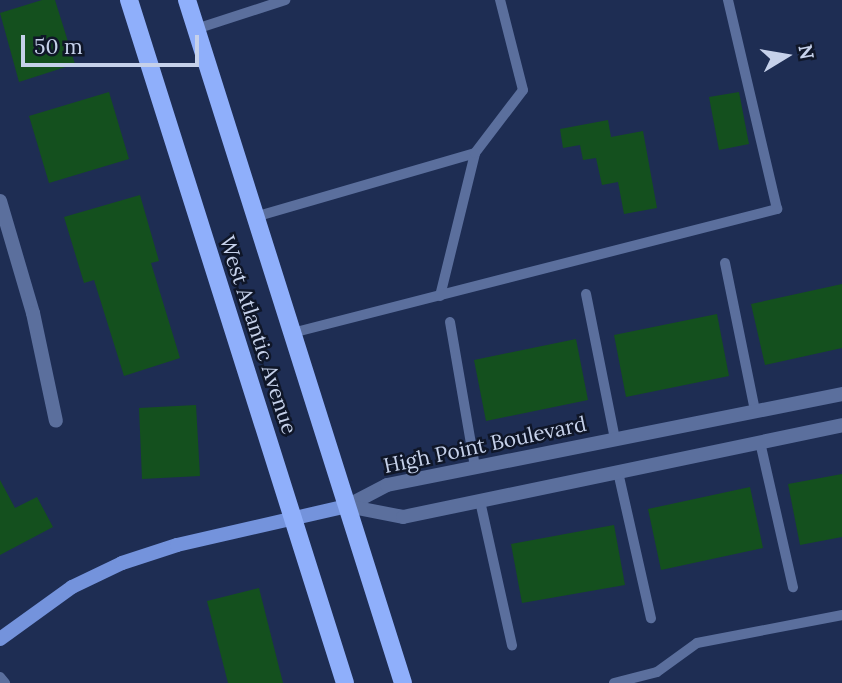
<!DOCTYPE html>
<html>
<head>
<meta charset="utf-8">
<style>
	body { margin:0 }
	#map { position:relative; width:842px; height:683px; overflow:hidden; background:#1e2d53; font-family:Lora,serif }
	div>[style] { position:absolute }
	.building>* { inset:0; background:#14501e }
	.lane>* { height:10px; margin:-5px; padding:0 5px; transform-origin:5px; border-radius:5px; background:#5b6f9d }
	.street>* { height:14px; margin:-7px; padding:0 7px; transform-origin:7px; border-radius:7px; background:#5b6f9d }
	.secondary>* { height:14px; margin:-7px; padding:0 7px; transform-origin:7px; border-radius:7px; background:#7493dc }
	.primary>* { height:18px; margin:-9px; padding:0 9px; transform-origin:9px; border-radius:9px; background:#8faffb }
	span { translate:-50% -50%; white-space:nowrap; text-align:center; line-height:1.15; -webkit-text-stroke:5px #0f1628; paint-order:stroke }
	.street-label { font-size:21px; color:#c6d1ea }
	.north { position:absolute; left:751px; top:21px; width:70px; height:70px; -webkit-text-stroke:5px #0f1628; paint-order:stroke; rotate:79deg; font-size:19px; font-weight:700; line-height:28px; text-align:center; color:#c6d1ea }
	.north::after { content:''; display:block; margin:auto; width:24px; height:32px; background:#c6d1ea; clip-path:polygon(50% 0,100% 100%,50% 72%,0 100%) }
	.scale { position:absolute; left:21px; top:35px; width:178px; height:32px; box-sizing:border-box; border:4px solid #c6d1ea; border-top:0; padding-left:9px; font-size:21px; line-height:24px; white-space:nowrap; color:#c6d1ea; -webkit-text-stroke:5px #0f1628; paint-order:stroke }
</style>
</head>
<body>
<div id="map">
	<div class="building">
		<div style="clip-path:polygon(42px 0,55px 0,75px 64px,19px 82px,0 13px)"></div>
		<div style="clip-path:polygon(109px 92px,129px 159px,49px 183px,29px 116px)"></div>
		<div style="clip-path:polygon(739px 92px,749px 144px,719px 150px,709px 97px)"></div>
		<div style="clip-path:polygon(608px 120px,611px 137px,643px 131px,657px 208px,624px 214px,618px 182px,602px 185px,596px 158px,583px 160px,580px 145px,563px 148px,560px 129px)"></div>
		<div style="clip-path:polygon(140px 195px,159px 261px,151px 263px,180px 358px,124px 376px,94px 280px,84px 283px,64px 217px)"></div>
		<div style="clip-path:polygon(842px 284px,842px 348px,765px 365px,751px 304px)"></div>
		<div style="clip-path:polygon(717px 314px,729px 376px,626px 397px,614px 335px)"></div>
		<div style="clip-path:polygon(576px 339px,588px 400px,486px 421px,474px 360px)"></div>
		<div style="clip-path:polygon(196px 405px,200px 476px,142px 479px,139px 408px)"></div>
		<div style="clip-path:polygon(842px 474px,842px 537px,800px 545px,788px 484px)"></div>
		<div style="clip-path:polygon(0 480px,15px 508px,37px 497px,53px 527px,0 555px)"></div>
		<div style="clip-path:polygon(750px 487px,763px 548px,661px 570px,648px 509px)"></div>
		<div style="clip-path:polygon(614px 525px,625px 585px,522px 603px,511px 544px)"></div>
		<div style="clip-path:polygon(259px 588px,283px 683px,228px 683px,207px 601px)"></div>
	</div>
	<div class="lane">
		<div style="left:196px;top:29px;width:94px;rotate:-18deg"></div>
		<div style="left:255px;top:217px;width:229px;rotate:-16.2deg"></div>
		<div style="left:725px;top:263px;width:151px;rotate:78.5deg"></div>
		<div style="left:586px;top:294px;width:148px;rotate:78.7deg"></div>
		<div style="left:440px;top:296px;width:147px;rotate:-76.2deg"></div>
		<div style="left:475px;top:153px;width:79px;rotate:-52.7deg"></div>
		<div style="left:523px;top:90px;width:93px;rotate:-104.3deg"></div>
		<div style="left:450px;top:322px;width:147px;rotate:80.2deg"></div>
		<div style="left:292px;top:333px;width:501px;rotate:-14.34deg"></div>
		<div style="left:777px;top:209px;width:215px;rotate:-103.2deg"></div>
		<div style="left:760px;top:442px;width:149px;rotate:77.2deg"></div>
		<div style="left:618px;top:472px;width:150px;rotate:77.3deg"></div>
		<div style="left:480px;top:501px;width:148px;rotate:77.5deg"></div>
		<div style="left:0;top:677px;width:8px;rotate:50deg"></div>
		<div style="left:614px;top:683px;width:44px;rotate:-14.3deg"></div>
		<div style="left:657px;top:672px;width:49px;rotate:-35.9deg"></div>
		<div style="left:697px;top:643px;width:148px;rotate:-10.9deg"></div>
	</div>
	<div class="street">
		<div style="left:0;top:201px;width:117px;rotate:73.6deg"></div>
		<div style="left:33px;top:313px;width:110px;rotate:78deg"></div>
		<div style="left:347px;top:506px;width:45px;rotate:-27.7deg"></div>
		<div style="left:387px;top:485px;width:464px;rotate:-11.3deg"></div>
		<div style="left:347px;top:506px;width:57px;rotate:11.1deg"></div>
		<div style="left:403px;top:517px;width:449px;rotate:-11.8deg"></div>
	</div>
	<div class="secondary">
		<div style="left:0;top:639px;width:89px;rotate:-35.8deg"></div>
		<div style="left:72px;top:587px;width:55px;rotate:-25.6deg"></div>
		<div style="left:122px;top:563px;width:58px;rotate:-18.1deg"></div>
		<div style="left:177px;top:545px;width:174px;rotate:-12.9deg"></div>
	</div>
	<div class="primary">
		<div style="left:129px;top:0;width:716px;rotate:72.45deg"></div>
		<div style="left:187px;top:0;width:716px;rotate:72.45deg"></div>
	</div>
	<div class="street-label">
		<span style="left:258px;top:335px;rotate:72deg">West Atlantic Avenue</span>
		<span style="left:485px;top:445px;rotate:-12deg">High Point Boulevard</span>
	</div>
	<div class="north">N</div>
	<div class="scale">50 m</div>
</div>
</body>
</html>
